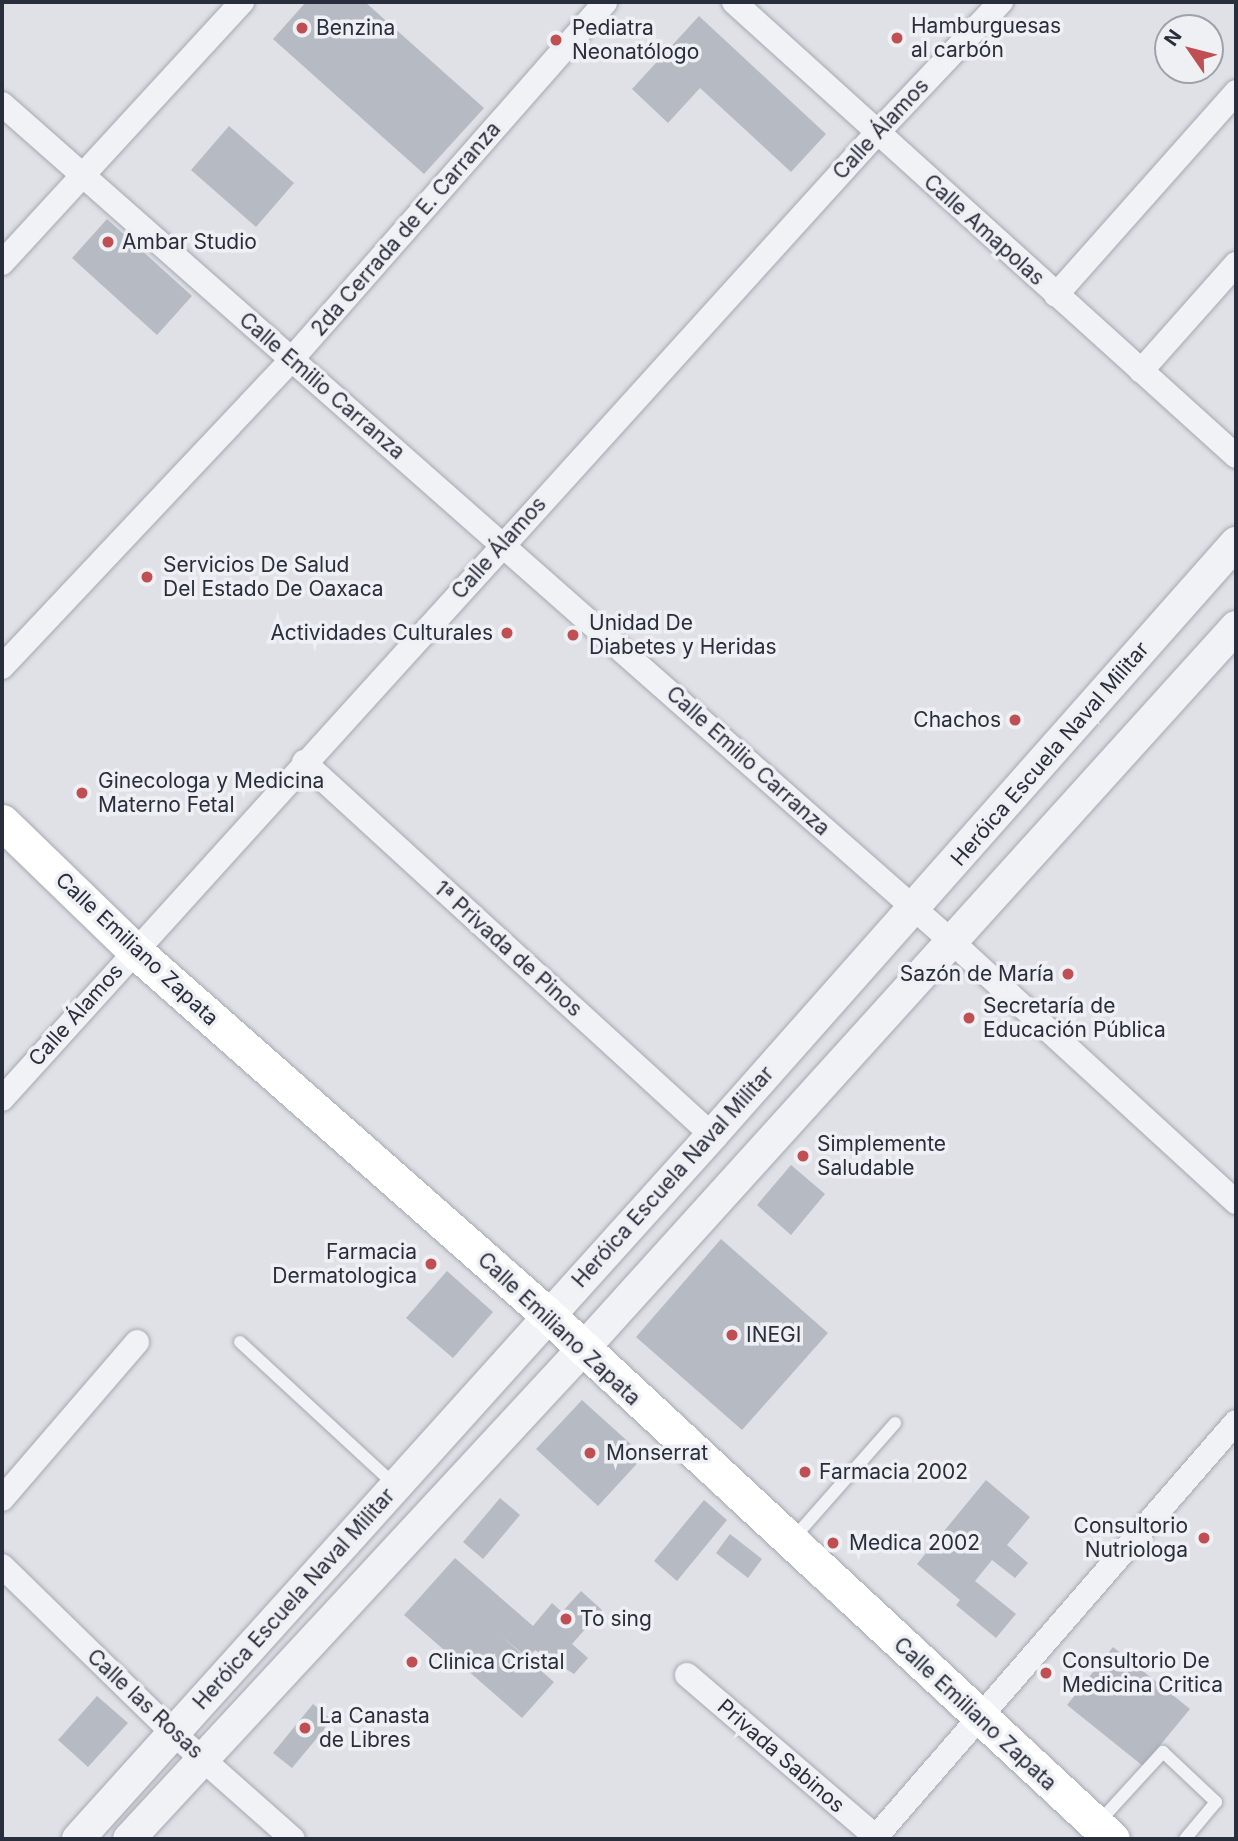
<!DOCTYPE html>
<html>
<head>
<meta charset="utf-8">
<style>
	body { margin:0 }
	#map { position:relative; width:1238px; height:1841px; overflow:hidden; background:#dfe1e7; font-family:Inter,sans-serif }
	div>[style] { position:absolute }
	.building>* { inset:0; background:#b6bac3 }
	.roads { filter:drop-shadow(0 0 2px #a5a8b0) drop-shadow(0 0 2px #a5a8b0) }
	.service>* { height:12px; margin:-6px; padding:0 6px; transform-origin:6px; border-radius:6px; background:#f1f2f5 }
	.minor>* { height:24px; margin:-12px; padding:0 12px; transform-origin:12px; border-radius:12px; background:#f1f2f5 }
	.tertiary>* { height:32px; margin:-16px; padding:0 16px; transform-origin:16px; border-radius:16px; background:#f1f2f5 }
	.secondary>* { height:35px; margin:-17.5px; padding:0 17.5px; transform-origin:17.5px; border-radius:17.5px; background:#fff }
	.dots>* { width:19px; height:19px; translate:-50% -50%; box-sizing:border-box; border:4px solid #eef0f4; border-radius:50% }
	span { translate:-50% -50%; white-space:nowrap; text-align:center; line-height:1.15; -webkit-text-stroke:7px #eef0f4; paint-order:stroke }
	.poi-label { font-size:21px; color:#292e3c }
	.left { translate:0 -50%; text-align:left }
	.right { translate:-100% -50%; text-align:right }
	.street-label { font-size:21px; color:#292e3c }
	.frame { position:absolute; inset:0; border:4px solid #292e3c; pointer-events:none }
	.north { position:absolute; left:1154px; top:14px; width:70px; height:70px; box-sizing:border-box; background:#eef0f4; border:2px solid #9fa2aa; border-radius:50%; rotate:305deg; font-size:19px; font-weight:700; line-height:28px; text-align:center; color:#292e3c }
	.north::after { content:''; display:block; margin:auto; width:24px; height:32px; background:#c04f54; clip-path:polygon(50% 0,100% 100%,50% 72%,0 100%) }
</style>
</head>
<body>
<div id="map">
	<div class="building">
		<div style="clip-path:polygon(306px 2px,365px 2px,484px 108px,424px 174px,273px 39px)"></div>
		<div style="clip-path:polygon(699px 16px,826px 134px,791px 172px,700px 88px,668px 123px,632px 89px)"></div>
		<div style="clip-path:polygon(229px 126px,294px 183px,256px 227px,191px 170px)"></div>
		<div style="clip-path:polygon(107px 219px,192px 296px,157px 335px,72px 258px)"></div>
		<div style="clip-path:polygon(791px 1165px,825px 1194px,791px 1235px,757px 1205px)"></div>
		<div style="clip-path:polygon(721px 1239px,828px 1333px,742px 1430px,636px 1337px)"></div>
		<div style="clip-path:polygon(447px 1271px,493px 1312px,453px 1358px,406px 1318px)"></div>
		<div style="clip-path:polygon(582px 1400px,644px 1456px,598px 1506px,536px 1449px)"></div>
		<div style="clip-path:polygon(986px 1480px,1030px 1517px,1007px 1545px,1028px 1563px,1015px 1578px,992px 1560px,975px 1581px,1016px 1614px,996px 1638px,956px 1605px,960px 1600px,917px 1564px)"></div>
		<div style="clip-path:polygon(500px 1498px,520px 1515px,483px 1559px,463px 1542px)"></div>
		<div style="clip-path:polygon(704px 1500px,727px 1520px,677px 1581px,654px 1561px)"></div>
		<div style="clip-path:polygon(730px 1534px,762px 1559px,748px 1578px,716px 1553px)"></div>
		<div style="clip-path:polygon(455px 1558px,533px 1626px,552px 1603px,562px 1612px,581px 1591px,602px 1610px,572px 1644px,588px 1658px,574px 1674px,535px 1650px,528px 1658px,501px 1636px,554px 1682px,522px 1718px,404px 1615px)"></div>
		<div style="clip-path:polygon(1113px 1647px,1190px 1709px,1143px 1766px,1067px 1705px)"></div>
		<div style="clip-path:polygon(97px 1696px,128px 1723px,88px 1767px,58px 1740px)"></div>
		<div style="clip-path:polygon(313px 1704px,332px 1720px,292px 1768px,273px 1753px)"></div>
	</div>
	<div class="roads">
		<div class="service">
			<div style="left:240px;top:1342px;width:212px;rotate:42.7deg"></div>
			<div style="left:792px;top:1540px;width:156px;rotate:-48.6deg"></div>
			<div style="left:1099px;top:1822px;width:95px;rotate:-47.6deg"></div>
			<div style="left:1163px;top:1752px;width:73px;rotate:43.3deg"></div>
			<div style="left:1216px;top:1802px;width:48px;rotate:130deg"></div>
		</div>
		<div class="minor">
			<div style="left:734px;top:2px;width:677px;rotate:42.13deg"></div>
			<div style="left:2px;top:104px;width:1264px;rotate:41.41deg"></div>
			<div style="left:950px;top:940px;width:388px;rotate:42.5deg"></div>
			<div style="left:2px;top:263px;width:355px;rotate:-47.4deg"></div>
			<div style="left:1056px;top:295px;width:271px;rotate:-48.4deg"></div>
			<div style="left:1141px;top:371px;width:143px;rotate:-48.4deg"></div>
			<div style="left:2px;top:667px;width:422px;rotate:-46.7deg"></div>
			<div style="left:291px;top:360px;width:476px;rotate:-48.7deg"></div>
			<div style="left:304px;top:762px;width:553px;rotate:42.43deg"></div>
			<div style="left:2px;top:1099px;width:1302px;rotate:-47.83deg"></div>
			<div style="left:876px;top:134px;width:182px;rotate:-46.6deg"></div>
			<div style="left:2px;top:1499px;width:207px;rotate:-49.3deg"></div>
			<div style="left:2px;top:1566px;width:239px;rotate:44.3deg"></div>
			<div style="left:173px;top:1733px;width:160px;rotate:41.5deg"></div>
			<div style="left:687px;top:1675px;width:249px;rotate:40.6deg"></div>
			<div style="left:874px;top:1839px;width:552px;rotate:-49.04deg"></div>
		</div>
		<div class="tertiary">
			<div style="left:78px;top:1839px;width:947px;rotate:-47.99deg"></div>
			<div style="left:712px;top:1135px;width:791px;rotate:-48.49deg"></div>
			<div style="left:129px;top:1839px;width:667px;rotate:-47.19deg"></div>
			<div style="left:582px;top:1350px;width:975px;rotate:-47.87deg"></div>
		</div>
		<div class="secondary">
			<div style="left:2px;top:822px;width:184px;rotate:44.1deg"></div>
			<div style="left:134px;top:950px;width:553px;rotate:41.41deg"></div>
			<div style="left:549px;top:1316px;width:768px;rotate:42.89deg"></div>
		</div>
	</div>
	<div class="dots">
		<div style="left:302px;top:28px;background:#c04f54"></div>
		<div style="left:897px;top:38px;background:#c04f54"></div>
		<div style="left:556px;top:40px;background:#c04f54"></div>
		<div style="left:108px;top:242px;background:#c04f54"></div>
		<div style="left:147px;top:577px;background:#c04f54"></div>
		<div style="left:507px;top:633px;background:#c04f54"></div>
		<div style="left:573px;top:635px;background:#c04f54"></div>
		<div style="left:1015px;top:720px;background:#c04f54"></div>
		<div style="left:82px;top:793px;background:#c04f54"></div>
		<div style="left:1068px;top:974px;background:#c04f54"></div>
		<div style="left:969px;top:1018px;background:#c04f54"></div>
		<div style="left:803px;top:1156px;background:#c04f54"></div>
		<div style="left:431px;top:1264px;background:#c04f54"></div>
		<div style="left:732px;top:1335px;background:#c04f54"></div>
		<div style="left:590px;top:1453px;background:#c04f54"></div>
		<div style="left:805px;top:1472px;background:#c04f54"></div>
		<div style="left:1204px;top:1538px;background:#c04f54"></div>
		<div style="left:833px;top:1543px;background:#c04f54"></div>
		<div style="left:566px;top:1619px;background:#c04f54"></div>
		<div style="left:412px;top:1662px;background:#c04f54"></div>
		<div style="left:1046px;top:1673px;background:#c04f54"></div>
		<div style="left:305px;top:1728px;background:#c04f54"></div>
	</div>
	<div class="poi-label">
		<span class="left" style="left:911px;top:38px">Hamburguesas<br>al carbón</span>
		<span class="left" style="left:316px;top:28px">Benzina</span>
		<span class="left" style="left:572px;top:40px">Pediatra<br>Neonatólogo</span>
		<span class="left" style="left:122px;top:242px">Ambar Studio</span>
		<span class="left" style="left:163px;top:577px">Servicios De Salud<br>Del Estado De Oaxaca</span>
		<span class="left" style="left:589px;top:635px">Unidad De<br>Diabetes y Heridas</span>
		<span class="right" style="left:493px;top:633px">Actividades Culturales</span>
		<span class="right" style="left:1001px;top:720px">Chachos</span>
		<span class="left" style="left:98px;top:793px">Ginecologa y Medicina<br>Materno Fetal</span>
		<span class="right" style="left:1054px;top:974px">Sazón de María</span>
		<span class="left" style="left:983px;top:1018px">Secretaría de<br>Educación Pública</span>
		<span class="left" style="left:817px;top:1156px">Simplemente<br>Saludable</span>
		<span class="right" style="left:417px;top:1264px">Farmacia<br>Dermatologica</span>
		<span class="left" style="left:746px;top:1335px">INEGI</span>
		<span class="left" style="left:606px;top:1453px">Monserrat</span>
		<span class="left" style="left:819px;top:1472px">Farmacia 2002</span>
		<span class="right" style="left:1188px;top:1538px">Consultorio<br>Nutriologa</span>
		<span class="left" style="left:849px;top:1543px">Medica 2002</span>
		<span class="left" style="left:580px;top:1619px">To sing</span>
		<span class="left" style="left:1062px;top:1673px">Consultorio De<br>Medicina Critica</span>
		<span class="left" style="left:428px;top:1662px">Clinica Cristal</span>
		<span class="left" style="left:319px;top:1728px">La Canasta<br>de Libres</span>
	</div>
	<div class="street-label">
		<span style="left:881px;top:129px;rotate:-47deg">Calle Álamos</span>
		<span style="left:406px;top:229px;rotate:-49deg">2da Cerrada de E. Carranza</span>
		<span style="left:984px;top:230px;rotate:42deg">Calle Amapolas</span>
		<span style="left:322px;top:386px;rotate:41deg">Calle Emilio Carranza</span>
		<span style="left:499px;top:548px;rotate:-48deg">Calle Álamos</span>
		<span style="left:1050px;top:754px;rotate:-49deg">Heróica Escuela Naval Militar</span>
		<span style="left:748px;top:761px;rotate:42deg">Calle Emilio Carranza</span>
		<span style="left:137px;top:949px;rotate:43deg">Calle Emiliano Zapata</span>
		<span style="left:508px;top:949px;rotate:42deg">1ª Privada de Pinos</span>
		<span style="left:76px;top:1015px;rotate:-48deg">Calle Álamos</span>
		<span style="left:673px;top:1177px;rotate:-48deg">Heróica Escuela Naval Militar</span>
		<span style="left:559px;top:1329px;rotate:43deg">Calle Emiliano Zapata</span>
		<span style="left:294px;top:1599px;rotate:-48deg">Heróica Escuela Naval Militar</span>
		<span style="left:145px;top:1704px;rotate:43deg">Calle las Rosas</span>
		<span style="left:975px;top:1714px;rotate:43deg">Calle Emiliano Zapata</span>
		<span style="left:781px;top:1756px;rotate:41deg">Privada Sabinos</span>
	</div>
	<div class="frame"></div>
	<div class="north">N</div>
</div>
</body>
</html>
